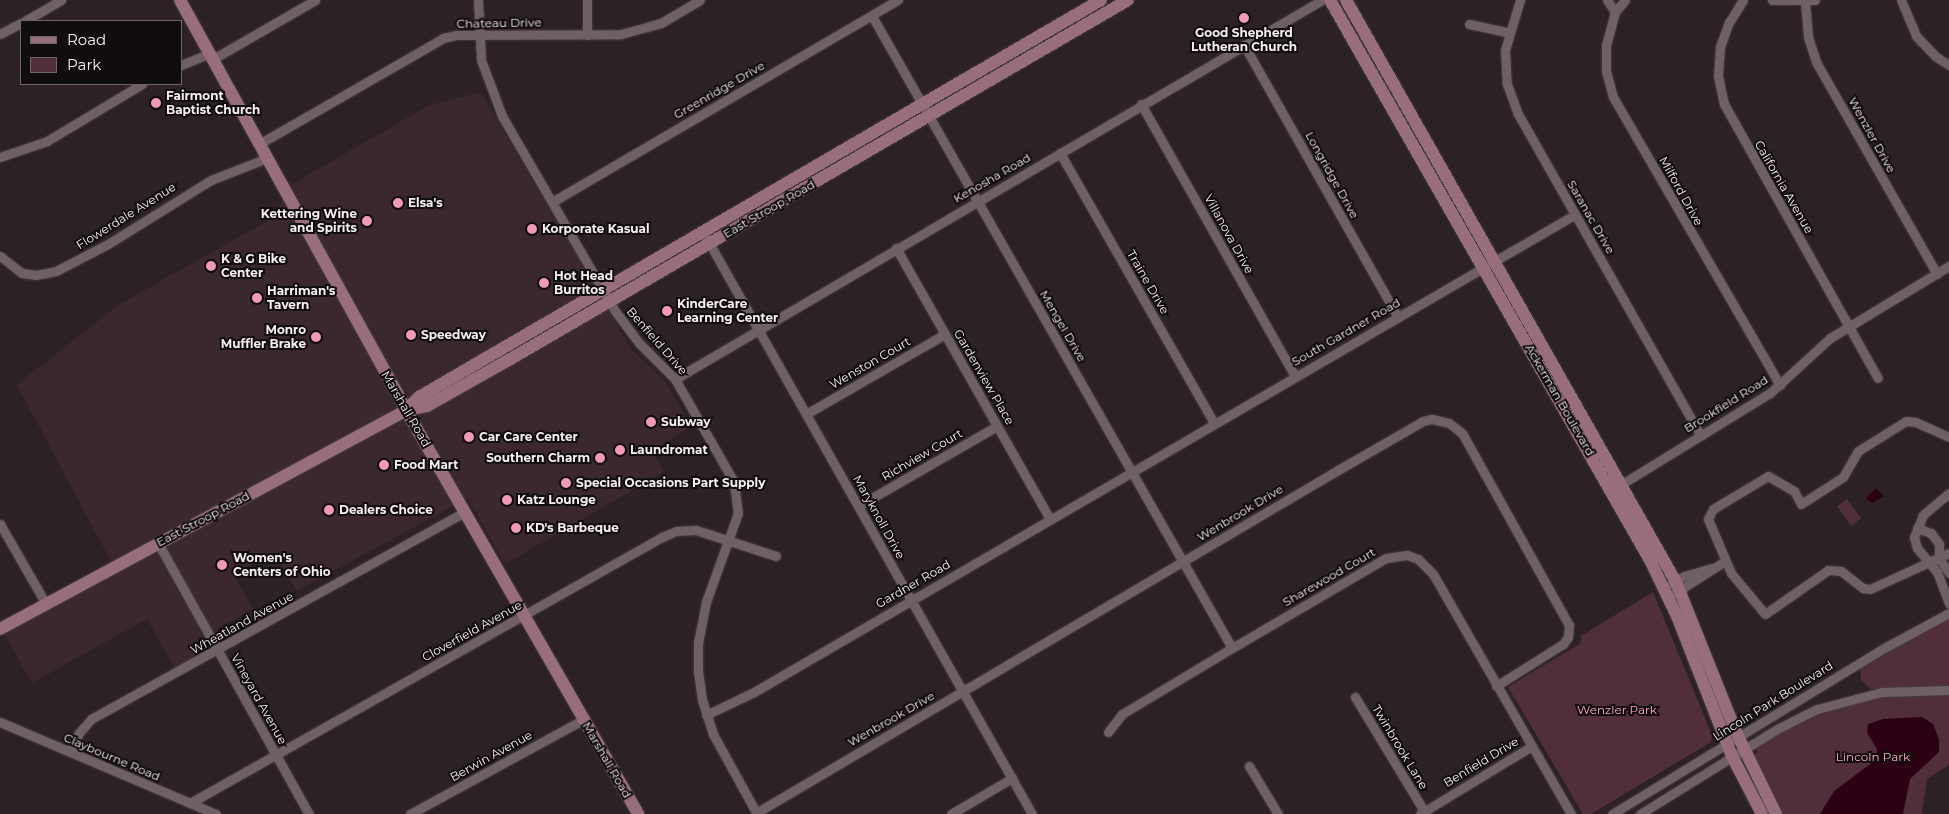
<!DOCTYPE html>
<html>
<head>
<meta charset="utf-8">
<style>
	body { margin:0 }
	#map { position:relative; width:1949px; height:814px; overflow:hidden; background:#2c2124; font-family:Montserrat,sans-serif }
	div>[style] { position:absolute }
	.built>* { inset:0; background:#3a282e }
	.green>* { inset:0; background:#512f3a }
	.water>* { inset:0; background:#2d0114 }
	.roads { filter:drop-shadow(0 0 1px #463d40) drop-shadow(0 0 1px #463d40) }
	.street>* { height:9px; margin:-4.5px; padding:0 4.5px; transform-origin:4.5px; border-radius:4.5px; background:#6e6064 }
	.secondary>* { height:12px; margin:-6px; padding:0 6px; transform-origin:6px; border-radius:6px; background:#996e7c }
	.dots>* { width:14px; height:14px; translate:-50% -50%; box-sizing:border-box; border:2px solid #110c0e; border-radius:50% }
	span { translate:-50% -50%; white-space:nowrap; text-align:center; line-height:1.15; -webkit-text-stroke:4px #110c0e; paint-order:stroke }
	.street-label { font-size:12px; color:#f6eef0 }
	.poi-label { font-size:12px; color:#f6eef0; font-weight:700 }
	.left { translate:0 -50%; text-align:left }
	.right { translate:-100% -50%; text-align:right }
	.park-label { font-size:12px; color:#ffa8c4 }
	.legend { position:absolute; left:20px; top:20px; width:162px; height:65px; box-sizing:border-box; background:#110c0e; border:1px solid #6d6668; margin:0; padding:6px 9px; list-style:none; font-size:15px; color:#f6eef0 }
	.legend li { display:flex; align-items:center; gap:10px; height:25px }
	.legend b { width:25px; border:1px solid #6d6668 }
</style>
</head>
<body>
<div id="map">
	<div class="built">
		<div style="clip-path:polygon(481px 92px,631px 349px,666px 382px,691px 426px,653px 451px,664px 472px,505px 564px,468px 498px,297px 591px,274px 553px,233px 574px,253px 609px,218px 629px,218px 650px,177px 672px,147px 619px,32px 683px,1px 629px,114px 567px,17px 385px,118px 305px,278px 215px,284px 189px,429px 105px)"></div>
	</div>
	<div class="green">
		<div style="clip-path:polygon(1847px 499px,1861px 518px,1851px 526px,1837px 506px)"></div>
		<div style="clip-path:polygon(1653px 592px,1712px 735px,1711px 742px,1591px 814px,1583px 814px,1508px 687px,1581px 643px,1581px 636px)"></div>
		<div style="clip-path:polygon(1949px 617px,1949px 687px,1871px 689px,1861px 680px,1861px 668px,1869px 662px)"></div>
		<div style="clip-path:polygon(1897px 694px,1949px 694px,1949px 765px,1927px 779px,1922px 814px,1782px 814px,1754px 758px,1760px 743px,1798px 721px,1832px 708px)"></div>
	</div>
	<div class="water">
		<div style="clip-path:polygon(1876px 488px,1884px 496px,1872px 503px,1866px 498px)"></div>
		<div style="clip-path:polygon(1922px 717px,1933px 724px,1939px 739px,1939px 752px,1910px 779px,1903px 814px,1820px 814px,1834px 791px,1877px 759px,1877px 749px,1867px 733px,1868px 724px,1883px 719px)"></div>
	</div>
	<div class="roads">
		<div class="street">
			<div style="left:478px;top:0;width:60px;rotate:87.1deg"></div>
			<div style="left:481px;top:60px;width:60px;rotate:69.4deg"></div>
			<div style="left:502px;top:116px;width:225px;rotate:59.9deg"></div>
			<div style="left:615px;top:311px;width:40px;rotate:53deg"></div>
			<div style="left:639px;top:343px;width:51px;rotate:45deg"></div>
			<div style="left:675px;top:379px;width:119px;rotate:60.2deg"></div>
			<div style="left:734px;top:482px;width:31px;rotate:83deg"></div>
			<div style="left:738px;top:513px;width:95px;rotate:109.8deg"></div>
			<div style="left:706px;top:602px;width:42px;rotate:101deg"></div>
			<div style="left:698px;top:643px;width:28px;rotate:90deg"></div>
			<div style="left:698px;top:671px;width:29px;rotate:82deg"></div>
			<div style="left:702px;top:700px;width:36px;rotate:72deg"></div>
			<div style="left:713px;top:734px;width:91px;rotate:61.2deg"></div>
			<div style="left:1520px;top:0;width:52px;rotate:106.7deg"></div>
			<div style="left:1505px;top:50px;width:34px;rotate:87deg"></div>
			<div style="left:1507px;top:84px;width:32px;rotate:70deg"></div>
			<div style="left:1518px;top:114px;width:370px;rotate:60.4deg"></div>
			<div style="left:1607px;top:0;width:14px;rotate:56deg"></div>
			<div style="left:1625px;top:0;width:16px;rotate:130deg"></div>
			<div style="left:1615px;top:12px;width:34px;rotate:105deg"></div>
			<div style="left:1606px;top:45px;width:26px;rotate:90deg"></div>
			<div style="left:1606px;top:71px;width:27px;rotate:75deg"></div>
			<div style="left:1613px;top:97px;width:333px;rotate:59.9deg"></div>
			<div style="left:1743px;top:0;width:26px;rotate:122deg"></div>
			<div style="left:1729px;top:22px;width:27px;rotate:110deg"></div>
			<div style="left:1720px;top:47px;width:29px;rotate:94deg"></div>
			<div style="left:1718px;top:76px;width:29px;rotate:78deg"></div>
			<div style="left:1724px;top:104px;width:314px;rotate:60.7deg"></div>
			<div style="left:1772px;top:0;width:43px"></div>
			<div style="left:1901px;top:0;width:39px;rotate:67deg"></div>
			<div style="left:1916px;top:36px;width:28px;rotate:46deg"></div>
			<div style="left:1935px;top:56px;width:17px;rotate:33deg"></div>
			<div style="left:1805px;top:2px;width:35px;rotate:85deg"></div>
			<div style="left:1808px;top:37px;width:26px;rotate:72deg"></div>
			<div style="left:1816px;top:62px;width:244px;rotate:60.3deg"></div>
			<div style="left:872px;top:16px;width:727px;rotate:60.33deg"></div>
			<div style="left:25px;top:21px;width:42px;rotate:-30.3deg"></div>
			<div style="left:1469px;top:24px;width:40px;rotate:12deg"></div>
			<div style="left:0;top:34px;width:24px;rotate:-28deg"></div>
			<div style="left:587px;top:35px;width:35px;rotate:-90deg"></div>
			<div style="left:1244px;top:45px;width:313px;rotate:60.5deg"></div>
			<div style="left:213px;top:59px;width:118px;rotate:-30deg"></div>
			<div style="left:181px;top:65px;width:31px;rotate:-22deg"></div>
			<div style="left:1141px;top:104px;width:313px;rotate:60.5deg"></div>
			<div style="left:259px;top:144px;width:212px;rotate:-29.9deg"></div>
			<div style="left:443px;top:38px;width:13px;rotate:-13deg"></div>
			<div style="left:456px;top:35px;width:165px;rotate:-0.3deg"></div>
			<div style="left:621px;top:34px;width:41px;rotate:-15.4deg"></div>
			<div style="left:661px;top:23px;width:45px;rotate:-30.5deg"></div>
			<div style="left:1060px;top:153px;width:311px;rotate:60.3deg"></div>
			<div style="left:0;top:157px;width:50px;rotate:-18.8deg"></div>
			<div style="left:47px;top:141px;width:111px;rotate:-31deg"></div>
			<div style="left:552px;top:202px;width:401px;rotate:-30.3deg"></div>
			<div style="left:703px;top:232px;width:669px;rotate:60.52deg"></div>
			<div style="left:896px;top:248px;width:312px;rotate:60.4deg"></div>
			<div style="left:0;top:256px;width:28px;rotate:38deg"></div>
			<div style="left:22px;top:273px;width:14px;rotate:8deg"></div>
			<div style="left:36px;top:275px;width:20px;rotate:-11deg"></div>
			<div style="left:56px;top:271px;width:59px;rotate:-27.4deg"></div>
			<div style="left:108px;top:244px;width:121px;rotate:-31.9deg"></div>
			<div style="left:211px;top:180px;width:60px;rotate:-21.4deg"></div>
			<div style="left:675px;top:379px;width:750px;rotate:-30.36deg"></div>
			<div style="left:806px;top:414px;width:160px;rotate:-29.9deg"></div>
			<div style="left:1949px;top:437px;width:37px;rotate:-156deg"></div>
			<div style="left:1915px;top:422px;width:9px;rotate:-174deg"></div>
			<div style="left:1906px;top:421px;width:57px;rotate:148deg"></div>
			<div style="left:1858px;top:451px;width:30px;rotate:120deg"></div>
			<div style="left:1843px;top:477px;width:50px;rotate:147.3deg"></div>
			<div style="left:1801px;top:504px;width:15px;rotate:-118deg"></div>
			<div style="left:1794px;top:491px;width:30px;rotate:-150deg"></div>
			<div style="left:1768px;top:476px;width:64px;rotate:149deg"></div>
			<div style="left:1713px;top:509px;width:11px;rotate:117deg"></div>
			<div style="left:1708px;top:519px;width:59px;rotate:66.9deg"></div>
			<div style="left:1731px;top:573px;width:53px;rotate:50.3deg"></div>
			<div style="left:1765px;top:614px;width:77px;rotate:-34.9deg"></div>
			<div style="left:1828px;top:570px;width:13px;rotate:4deg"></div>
			<div style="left:1841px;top:571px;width:28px;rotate:38deg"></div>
			<div style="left:1863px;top:588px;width:7px;rotate:8deg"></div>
			<div style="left:1870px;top:589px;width:87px;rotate:-24.5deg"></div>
			<div style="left:1617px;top:487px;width:180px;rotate:-31.6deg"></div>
			<div style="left:1770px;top:393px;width:81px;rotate:-42.5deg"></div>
			<div style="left:1830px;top:338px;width:139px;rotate:-31.2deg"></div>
			<div style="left:1949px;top:493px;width:34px;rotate:140deg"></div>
			<div style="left:1923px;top:515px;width:24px;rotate:112deg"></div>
			<div style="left:1914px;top:537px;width:11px;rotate:75deg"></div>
			<div style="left:1917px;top:548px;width:31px;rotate:50deg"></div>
			<div style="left:1937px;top:572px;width:34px;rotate:69deg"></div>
			<div style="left:858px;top:506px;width:160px;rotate:-29.9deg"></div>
			<div style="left:0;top:524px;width:92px;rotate:60.1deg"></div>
			<div style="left:1917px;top:528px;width:15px;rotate:20deg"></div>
			<div style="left:1931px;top:533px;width:14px;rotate:54deg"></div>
			<div style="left:1939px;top:544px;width:14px;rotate:90deg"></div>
			<div style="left:1939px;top:558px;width:18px;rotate:56deg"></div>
			<div style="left:158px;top:543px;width:310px;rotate:60.9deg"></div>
			<div style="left:1671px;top:584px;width:15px;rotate:-32deg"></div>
			<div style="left:1684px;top:576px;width:29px;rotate:-16deg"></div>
			<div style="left:1675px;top:593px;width:59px;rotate:-32.6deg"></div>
			<div style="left:1355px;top:697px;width:133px;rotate:58.8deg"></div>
			<div style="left:706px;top:715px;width:53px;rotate:-25.6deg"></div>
			<div style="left:754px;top:692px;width:949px;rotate:-30.19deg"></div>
			<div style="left:0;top:722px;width:235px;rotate:23.1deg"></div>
			<div style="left:1108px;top:732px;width:23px;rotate:-52deg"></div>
			<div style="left:1122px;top:714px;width:128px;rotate:-31deg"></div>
			<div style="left:1232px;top:648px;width:178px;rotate:-30.3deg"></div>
			<div style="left:1386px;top:558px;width:21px;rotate:-8deg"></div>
			<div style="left:1407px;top:555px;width:12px;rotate:20deg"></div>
			<div style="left:1418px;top:559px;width:21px;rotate:45deg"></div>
			<div style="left:1433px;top:574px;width:277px;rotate:60.1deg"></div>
			<div style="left:70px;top:752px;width:21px;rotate:-65deg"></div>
			<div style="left:79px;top:733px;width:18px;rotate:-49deg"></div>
			<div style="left:91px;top:719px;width:427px;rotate:-29deg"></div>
			<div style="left:1249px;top:766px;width:56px;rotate:58.9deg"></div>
			<div style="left:190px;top:803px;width:542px;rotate:-29.4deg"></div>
			<div style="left:662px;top:537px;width:15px;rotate:-23deg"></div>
			<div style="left:676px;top:531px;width:20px;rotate:-3deg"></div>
			<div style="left:696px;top:530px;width:84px;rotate:18deg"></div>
			<div style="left:756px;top:813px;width:667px;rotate:-30.52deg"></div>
			<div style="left:1331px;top:474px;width:106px;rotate:-29.9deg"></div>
			<div style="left:1423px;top:421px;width:9px;rotate:-13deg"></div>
			<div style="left:1432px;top:419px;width:17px;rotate:13deg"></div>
			<div style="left:1449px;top:423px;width:16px;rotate:38deg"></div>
			<div style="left:1462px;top:433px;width:220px;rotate:60.9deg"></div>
			<div style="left:1569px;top:625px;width:12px;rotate:95deg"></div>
			<div style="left:1568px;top:637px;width:9px;rotate:126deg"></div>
			<div style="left:1563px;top:644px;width:79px;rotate:147.9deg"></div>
			<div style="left:410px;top:814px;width:198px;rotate:-28.6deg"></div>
			<div style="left:951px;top:814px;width:71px;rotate:-30.5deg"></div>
			<div style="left:1420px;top:814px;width:129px;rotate:-31.3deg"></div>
			<div style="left:1612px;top:814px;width:321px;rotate:-31.4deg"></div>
			<div style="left:1886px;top:647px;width:72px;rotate:-28.4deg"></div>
			<div style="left:1640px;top:814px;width:161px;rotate:-31.8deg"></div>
			<div style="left:1777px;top:729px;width:45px;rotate:-26.6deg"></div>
			<div style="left:1817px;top:709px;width:67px;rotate:-14.7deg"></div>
			<div style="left:1882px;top:692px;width:67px;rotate:-1.7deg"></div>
		</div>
		<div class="secondary">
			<div style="left:180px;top:0;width:468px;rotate:61.1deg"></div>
			<div style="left:406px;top:410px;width:466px;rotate:60.1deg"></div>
			<div style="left:1330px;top:0;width:645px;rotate:60.26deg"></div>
			<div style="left:1650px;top:560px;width:62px;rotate:64.3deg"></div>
			<div style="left:1677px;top:616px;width:150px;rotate:68.6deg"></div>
			<div style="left:1732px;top:756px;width:65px;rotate:62.7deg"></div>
			<div style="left:1346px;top:0;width:669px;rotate:60.45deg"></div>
			<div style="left:1676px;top:582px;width:162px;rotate:68.2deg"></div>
			<div style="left:1736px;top:732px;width:91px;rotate:64deg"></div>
			<div style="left:406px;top:410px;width:21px;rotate:-11deg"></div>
			<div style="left:427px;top:406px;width:92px;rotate:-29.4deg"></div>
			<div style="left:507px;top:361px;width:718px;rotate:-30.17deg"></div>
			<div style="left:0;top:629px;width:461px;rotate:-28.3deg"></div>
			<div style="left:406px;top:410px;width:18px;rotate:-45deg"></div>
			<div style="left:419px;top:397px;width:789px;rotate:-30.2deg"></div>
		</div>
	</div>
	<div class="dots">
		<div style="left:1244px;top:18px;background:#f09ab6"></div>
		<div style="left:156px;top:103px;background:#f09ab6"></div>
		<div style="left:398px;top:203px;background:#f09ab6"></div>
		<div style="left:367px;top:221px;background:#f09ab6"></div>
		<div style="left:532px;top:229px;background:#f09ab6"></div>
		<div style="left:211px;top:266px;background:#f09ab6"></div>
		<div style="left:544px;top:283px;background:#f09ab6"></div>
		<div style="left:257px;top:298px;background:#f09ab6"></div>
		<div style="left:667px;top:311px;background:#f09ab6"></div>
		<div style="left:411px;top:335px;background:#f09ab6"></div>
		<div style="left:316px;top:337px;background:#f09ab6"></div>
		<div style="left:651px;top:422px;background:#f09ab6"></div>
		<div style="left:469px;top:437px;background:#f09ab6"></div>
		<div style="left:620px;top:450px;background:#f09ab6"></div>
		<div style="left:600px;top:458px;background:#f09ab6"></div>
		<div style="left:384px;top:465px;background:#f09ab6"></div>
		<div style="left:566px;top:483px;background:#f09ab6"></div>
		<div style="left:507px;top:500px;background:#f09ab6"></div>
		<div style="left:329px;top:510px;background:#f09ab6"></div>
		<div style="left:516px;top:528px;background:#f09ab6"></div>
		<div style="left:222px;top:565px;background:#f09ab6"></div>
	</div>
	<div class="street-label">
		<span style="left:499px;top:23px;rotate:-1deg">Chateau Drive</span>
		<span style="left:719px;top:90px;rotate:-30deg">Greenridge Drive</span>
		<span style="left:1872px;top:135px;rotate:61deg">Wenzler Drive</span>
		<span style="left:1332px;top:175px;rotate:61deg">Longridge Drive</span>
		<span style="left:992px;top:178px;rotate:-30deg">Kenosha Road</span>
		<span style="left:1784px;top:187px;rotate:60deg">California Avenue</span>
		<span style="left:1681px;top:191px;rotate:61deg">Milford Drive</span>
		<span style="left:769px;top:209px;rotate:-30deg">East Stroop Road</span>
		<span style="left:126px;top:216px;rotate:-32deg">Flowerdale Avenue</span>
		<span style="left:1591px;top:217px;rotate:60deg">Saranac Drive</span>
		<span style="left:1229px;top:234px;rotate:61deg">Villanova Drive</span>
		<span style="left:1148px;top:282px;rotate:60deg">Traine Drive</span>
		<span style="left:1063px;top:326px;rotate:60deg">Mengel Drive</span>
		<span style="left:1346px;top:332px;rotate:-30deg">South Gardner Road</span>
		<span style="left:657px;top:341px;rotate:49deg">Benfield Drive</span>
		<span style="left:870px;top:363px;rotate:-30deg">Wenston Court</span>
		<span style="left:984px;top:377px;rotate:60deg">Gardenview Place</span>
		<span style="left:1560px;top:400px;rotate:60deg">Ackerman Boulevard</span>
		<span style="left:1726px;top:404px;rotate:-32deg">Brookfield Road</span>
		<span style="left:406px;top:409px;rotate:60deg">Marshall Road</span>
		<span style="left:922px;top:455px;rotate:-30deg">Richview Court</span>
		<span style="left:1240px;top:513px;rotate:-31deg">Wenbrook Drive</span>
		<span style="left:879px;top:517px;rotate:61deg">Maryknoll Drive</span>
		<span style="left:203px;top:519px;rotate:-28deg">East Stroop Road</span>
		<span style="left:1329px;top:577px;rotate:-30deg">Sharewood Court</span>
		<span style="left:913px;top:584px;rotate:-30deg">Gardner Road</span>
		<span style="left:242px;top:623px;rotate:-29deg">Wheatland Avenue</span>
		<span style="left:472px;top:631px;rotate:-29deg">Cloverfield Avenue</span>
		<span style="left:259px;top:699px;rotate:61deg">Vineyard Avenue</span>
		<span style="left:1773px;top:701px;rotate:-32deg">Lincoln Park Boulevard</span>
		<span style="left:891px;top:719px;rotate:-30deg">Wenbrook Drive</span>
		<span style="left:1400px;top:747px;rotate:59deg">Twinbrook Lane</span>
		<span style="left:491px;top:756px;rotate:-29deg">Berwin Avenue</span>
		<span style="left:112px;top:757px;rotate:23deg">Claybourne Road</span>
		<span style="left:607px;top:760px;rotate:60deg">Marshall Road</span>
		<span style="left:1481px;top:762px;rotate:-31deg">Benfield Drive</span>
	</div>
	<div class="poi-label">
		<span style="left:1244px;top:40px">Good Shepherd<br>Lutheran Church</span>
		<span class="left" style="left:166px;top:103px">Fairmont<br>Baptist Church</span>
		<span class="left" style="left:408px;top:203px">Elsa's</span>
		<span class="right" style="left:357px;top:221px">Kettering Wine<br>and Spirits</span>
		<span class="left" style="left:542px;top:229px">Korporate Kasual</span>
		<span class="left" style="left:221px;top:266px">K &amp; G Bike<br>Center</span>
		<span class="left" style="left:554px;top:283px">Hot Head<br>Burritos</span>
		<span class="left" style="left:267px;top:298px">Harriman's<br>Tavern</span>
		<span class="left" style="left:677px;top:311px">KinderCare<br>Learning Center</span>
		<span class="right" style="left:306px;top:337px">Monro<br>Muffler Brake</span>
		<span class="left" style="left:421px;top:335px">Speedway</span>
		<span class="left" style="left:661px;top:422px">Subway</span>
		<span class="left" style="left:479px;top:437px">Car Care Center</span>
		<span class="left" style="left:630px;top:450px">Laundromat</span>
		<span class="right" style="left:590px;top:458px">Southern Charm</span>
		<span class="left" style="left:394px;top:465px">Food Mart</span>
		<span class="left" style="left:576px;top:483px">Special Occasions Part Supply</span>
		<span class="left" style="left:517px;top:500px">Katz Lounge</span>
		<span class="left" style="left:339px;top:510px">Dealers Choice</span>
		<span class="left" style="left:526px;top:528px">KD's Barbeque</span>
		<span class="left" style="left:233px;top:565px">Women's<br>Centers of Ohio</span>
	</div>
	<div class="park-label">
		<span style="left:1617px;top:710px">Wenzler Park</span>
		<span style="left:1873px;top:757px">Lincoln Park</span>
	</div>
	<ul class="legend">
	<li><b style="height:6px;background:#996e7c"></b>Road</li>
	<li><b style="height:14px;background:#512f3a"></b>Park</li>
	</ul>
</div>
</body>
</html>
